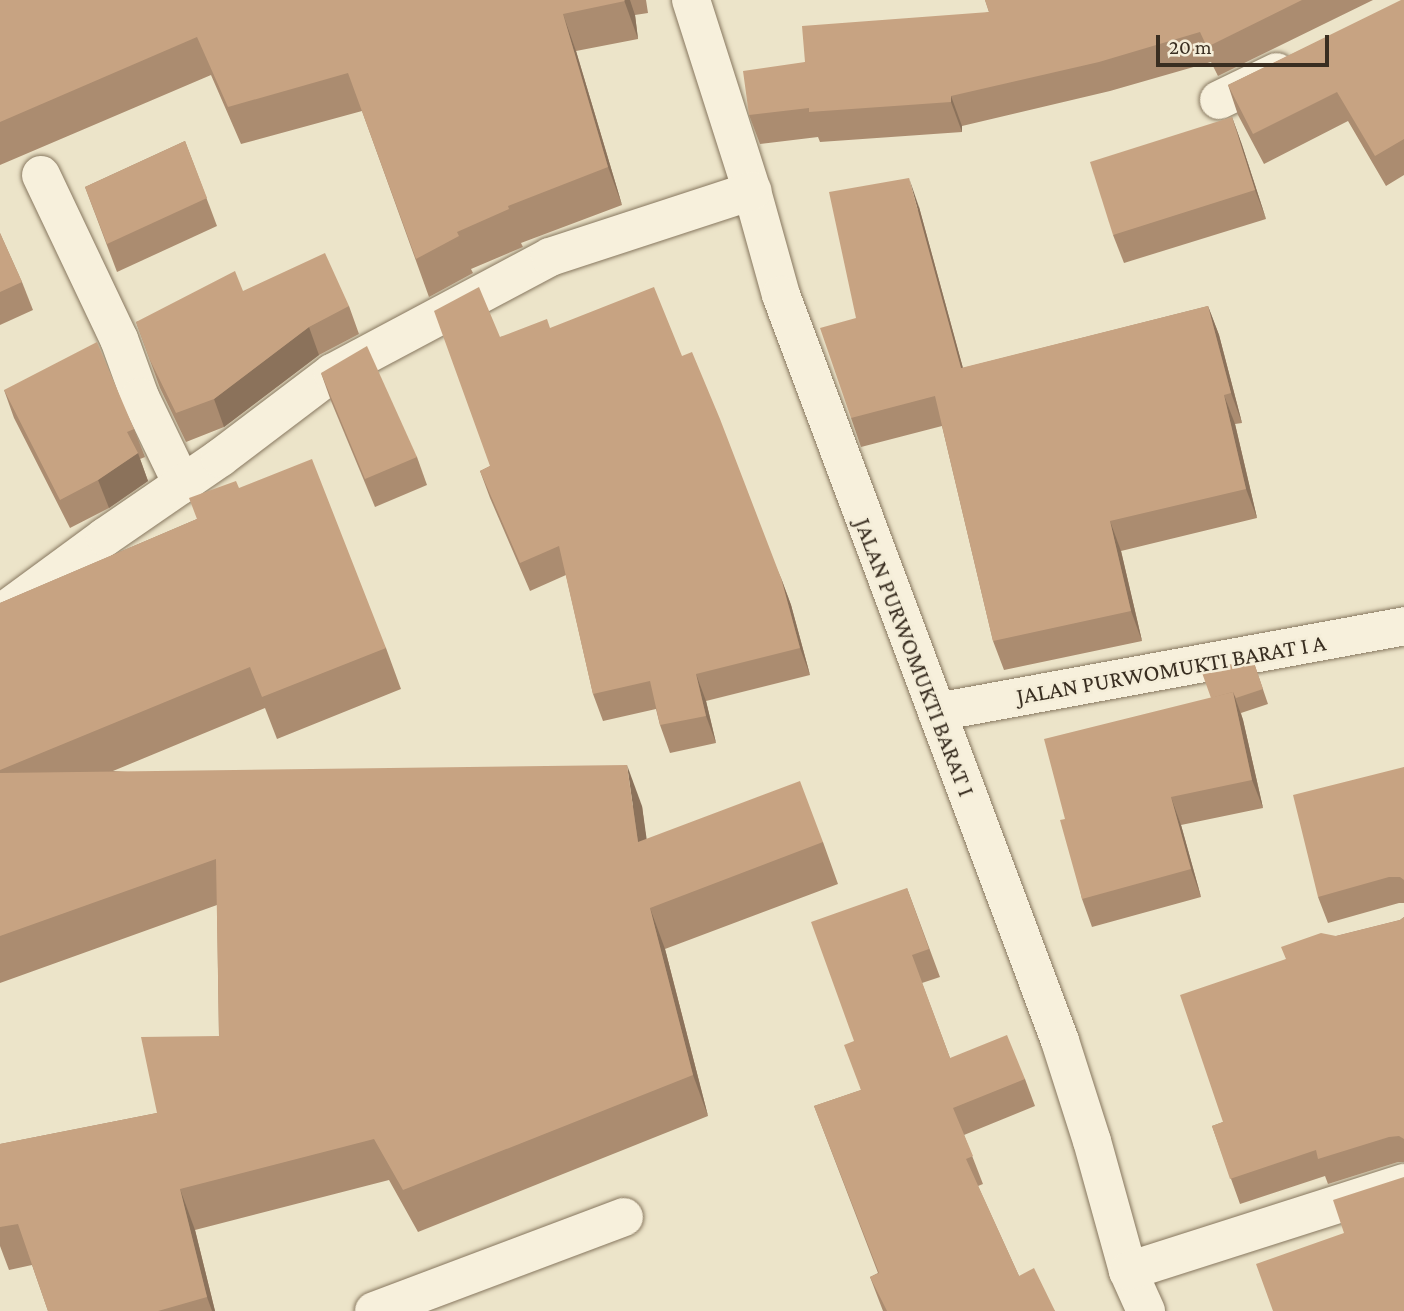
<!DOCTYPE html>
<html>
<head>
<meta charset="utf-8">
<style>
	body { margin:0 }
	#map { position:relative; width:1404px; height:1311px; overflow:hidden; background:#ece4c9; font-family:"Crimson Pro",serif }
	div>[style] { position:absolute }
	.roads { filter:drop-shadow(0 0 2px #87775f) drop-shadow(0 0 2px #87775f) }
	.minor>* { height:38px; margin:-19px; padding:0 19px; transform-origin:19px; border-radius:19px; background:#f7f0dc }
	.wall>* { inset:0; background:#ab8c70 }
	.shaded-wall>* { inset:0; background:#8b725b }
	.building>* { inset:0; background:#c7a382 }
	span { translate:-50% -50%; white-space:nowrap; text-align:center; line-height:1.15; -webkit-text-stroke:5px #f4edd8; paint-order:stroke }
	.street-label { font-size:24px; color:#392e21 }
	.scale { position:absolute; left:1156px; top:35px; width:173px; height:32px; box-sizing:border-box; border:4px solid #392e21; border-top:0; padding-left:9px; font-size:21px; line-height:24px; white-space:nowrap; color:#392e21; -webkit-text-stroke:5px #f4edd8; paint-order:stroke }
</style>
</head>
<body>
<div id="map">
	<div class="roads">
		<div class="minor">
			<div style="left:691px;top:0;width:201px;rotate:72.3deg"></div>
			<div style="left:752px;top:191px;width:108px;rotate:74.4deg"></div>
			<div style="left:781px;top:295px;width:796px;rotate:69.49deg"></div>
			<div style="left:1060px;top:1041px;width:105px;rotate:72.3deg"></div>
			<div style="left:1092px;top:1141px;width:135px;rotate:74.5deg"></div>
			<div style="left:1128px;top:1271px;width:44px;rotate:65.8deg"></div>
			<div style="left:1219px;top:100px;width:64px;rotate:-25.8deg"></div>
			<div style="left:41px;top:175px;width:182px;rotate:64.6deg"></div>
			<div style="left:119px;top:339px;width:62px;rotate:70.1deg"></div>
			<div style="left:140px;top:397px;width:97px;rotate:64.2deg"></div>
			<div style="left:0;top:614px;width:130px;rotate:-36.3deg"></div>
			<div style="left:105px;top:537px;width:140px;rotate:-34.5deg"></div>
			<div style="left:220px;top:458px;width:141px;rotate:-37.2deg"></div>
			<div style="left:332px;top:373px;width:247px;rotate:-28deg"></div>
			<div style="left:550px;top:257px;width:213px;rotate:-18.1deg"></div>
			<div style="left:937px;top:712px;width:475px;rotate:-10.4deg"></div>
			<div style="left:1128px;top:1271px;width:290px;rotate:-17.7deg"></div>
			<div style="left:374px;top:1311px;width:267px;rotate:-20.6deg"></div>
		</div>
	</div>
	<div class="wall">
		<div style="clip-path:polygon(0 0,646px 0,648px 13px,635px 15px,638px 39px,576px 51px,622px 205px,521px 243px,523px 247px,471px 269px,473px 273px,429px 297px,362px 111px,241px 144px,211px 75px,0 165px)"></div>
		<div style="clip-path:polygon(985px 0,1373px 0,1218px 76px,1211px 62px,1110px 91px,962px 126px,962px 132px,820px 142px,818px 137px,760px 144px,749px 115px,805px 62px,989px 12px)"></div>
		<div style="clip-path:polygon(1404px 0,1404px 175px,1386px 186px,1348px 121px,1264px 164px,1238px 115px,1228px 85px)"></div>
		<div style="clip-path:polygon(1232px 117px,1242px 145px,1266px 219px,1124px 263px,1113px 235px)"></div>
		<div style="clip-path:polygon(185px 141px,217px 226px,117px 272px,85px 187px)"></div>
		<div style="clip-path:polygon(919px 207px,963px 368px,1208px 306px,1219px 335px,1242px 423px,1235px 424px,1257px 518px,1121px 551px,1142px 641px,1004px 670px,993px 641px,942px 426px,861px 447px,851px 418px,856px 318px)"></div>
		<div style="clip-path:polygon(0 233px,22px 282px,33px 310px,0 325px)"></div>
		<div style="clip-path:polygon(243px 291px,349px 306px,359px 334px,319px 355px,224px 427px,186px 442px,160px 388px,136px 322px)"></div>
		<div style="clip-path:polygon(550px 328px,682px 356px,781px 578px,791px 605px,810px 675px,706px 701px,716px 743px,670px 753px,660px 725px,656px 709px,603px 721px,593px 694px,566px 575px,530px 591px,490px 498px,480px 471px,490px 466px,500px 337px)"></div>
		<div style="clip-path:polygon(321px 373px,417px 457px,427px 485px,375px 507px,331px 401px)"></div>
		<div style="clip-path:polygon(4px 390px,134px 429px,145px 457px,140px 459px,148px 481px,109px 508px,70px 528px,14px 418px)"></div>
		<div style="clip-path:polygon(239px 488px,386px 648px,401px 689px,277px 739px,265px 708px,113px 771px,642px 806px,646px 839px,823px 842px,838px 884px,665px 949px,708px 1116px,418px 1232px,389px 1180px,195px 1230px,215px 1311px,48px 1311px,32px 1265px,9px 1270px,0 1246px,0 1144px,157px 1113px,219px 1036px,217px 905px,0 983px,0 603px,197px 519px)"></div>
		<div style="clip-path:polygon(1253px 660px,1268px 704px,1241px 713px,1243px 720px,1263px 808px,1181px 825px,1201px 897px,1092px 927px,1082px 899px,1065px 819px,1211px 698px)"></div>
		<div style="clip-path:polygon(1404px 767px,1404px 903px,1399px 903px,1328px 923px,1318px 897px)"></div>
		<div style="clip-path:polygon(907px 888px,940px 977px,922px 983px,950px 1058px,1025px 1079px,1035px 1106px,964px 1135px,983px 1184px,978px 1186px,1019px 1276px,1055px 1311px,883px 1311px,870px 1277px,878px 1273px,814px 1106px,861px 1090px,854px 1041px)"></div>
		<div style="clip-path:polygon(1404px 917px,1404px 1162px,1398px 1162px,1328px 1184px,1325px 1176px,1240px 1204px,1212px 1126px,1223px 1122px,1286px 959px,1336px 936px,1400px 920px)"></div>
	</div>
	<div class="shaded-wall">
		<div style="clip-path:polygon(624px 0,630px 0,635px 15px,638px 39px)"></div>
		<div style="clip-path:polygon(563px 14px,576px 51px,622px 205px,608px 167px)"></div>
		<div style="clip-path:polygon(951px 96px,962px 126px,962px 132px,951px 102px)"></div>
		<div style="clip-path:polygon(1232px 117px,1242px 145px,1266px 219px,1255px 190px)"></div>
		<div style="clip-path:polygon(909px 178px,919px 207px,971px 398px,961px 368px)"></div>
		<div style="clip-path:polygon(1208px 306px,1219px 335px,1242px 423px,1231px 393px)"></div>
		<div style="clip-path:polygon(309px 327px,319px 355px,224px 427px,214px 399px)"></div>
		<div style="clip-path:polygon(1224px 395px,1235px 424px,1257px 518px,1246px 489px)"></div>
		<div style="clip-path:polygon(138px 453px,148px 481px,109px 508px,98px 480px)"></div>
		<div style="clip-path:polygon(1110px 521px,1121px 551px,1142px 641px,1131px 611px)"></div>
		<div style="clip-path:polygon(781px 578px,791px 605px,810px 675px,800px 648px)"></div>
		<div style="clip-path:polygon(696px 674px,706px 701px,716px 743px,706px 716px)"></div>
		<div style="clip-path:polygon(1233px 692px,1243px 720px,1263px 808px,1252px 780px)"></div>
		<div style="clip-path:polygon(627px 765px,642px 806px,653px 884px,638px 842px)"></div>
		<div style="clip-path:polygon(1171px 797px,1181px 825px,1201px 897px,1191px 869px)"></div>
		<div style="clip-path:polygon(650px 908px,665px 949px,708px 1116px,693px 1075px)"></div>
		<div style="clip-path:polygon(180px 1189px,195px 1230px,215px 1311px,212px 1311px,207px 1297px)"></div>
	</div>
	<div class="building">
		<div style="clip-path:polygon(0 0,624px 0,625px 1px,563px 14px,608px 167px,508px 206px,509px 209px,457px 232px,459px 236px,416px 259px,348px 73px,228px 107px,197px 37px,0 122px)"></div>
		<div style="clip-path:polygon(985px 0,1302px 0,1207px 47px,1200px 32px,1099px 62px,951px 96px,951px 102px,809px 112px,809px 108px,749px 115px,743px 71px,805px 62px,802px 26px,989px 12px)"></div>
		<div style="clip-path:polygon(1401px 0,1404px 0,1404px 139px,1375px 156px,1337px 92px,1253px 134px,1228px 85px)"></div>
		<div style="clip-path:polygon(1232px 117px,1255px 190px,1113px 235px,1090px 162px)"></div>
		<div style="clip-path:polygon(185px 141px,207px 198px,107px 244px,85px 187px)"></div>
		<div style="clip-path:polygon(909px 178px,961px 368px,1208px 306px,1231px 393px,1224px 395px,1246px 489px,1110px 521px,1131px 611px,993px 641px,935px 396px,851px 418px,820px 328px,856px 318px,829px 192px)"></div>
		<div style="clip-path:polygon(0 233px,22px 282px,0 292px)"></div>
		<div style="clip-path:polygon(325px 253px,349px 306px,309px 327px,214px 399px,176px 413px,150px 360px,136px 322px,235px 271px,243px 291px)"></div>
		<div style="clip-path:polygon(479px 287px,500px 337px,547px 319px,550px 328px,654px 287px,682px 356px,692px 352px,720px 419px,781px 578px,800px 648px,696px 674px,706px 716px,660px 725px,650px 681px,593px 694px,559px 546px,520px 563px,480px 471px,490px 466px,434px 311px)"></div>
		<div style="clip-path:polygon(97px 342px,134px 429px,127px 432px,138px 453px,98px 480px,60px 500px,4px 390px)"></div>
		<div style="clip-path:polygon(367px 346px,417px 457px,365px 479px,321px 373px)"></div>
		<div style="clip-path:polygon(312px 459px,386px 648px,262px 697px,250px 667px,0 770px,0 603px,197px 519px,189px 498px,236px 481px,239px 488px)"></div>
		<div style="clip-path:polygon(1253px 660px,1263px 689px,1236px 698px,1233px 692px,1211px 698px,1201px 670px)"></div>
		<div style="clip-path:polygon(1233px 692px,1252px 780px,1171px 797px,1191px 869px,1082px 899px,1060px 820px,1065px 819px,1044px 739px)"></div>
		<div style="clip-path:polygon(627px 765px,638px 842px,800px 781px,823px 842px,650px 908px,693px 1075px,403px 1190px,374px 1139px,180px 1189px,207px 1297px,158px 1311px,48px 1311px,18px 1224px,0 1227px,0 1144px,157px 1113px,141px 1037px,219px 1036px,216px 859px,0 936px,0 773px)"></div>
		<div style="clip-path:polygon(1404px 767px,1404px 880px,1400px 877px,1389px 877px,1318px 897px,1293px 795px)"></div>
		<div style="clip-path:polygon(907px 888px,929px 949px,912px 955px,950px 1058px,1007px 1035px,1025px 1079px,953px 1108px,973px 1156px,966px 1159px,1019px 1276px,1034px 1268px,1055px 1311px,887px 1311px,870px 1277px,879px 1273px,814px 1106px,861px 1090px,844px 1045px,854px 1041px,811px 922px)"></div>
		<div style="clip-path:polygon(1404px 917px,1404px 1139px,1399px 1136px,1389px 1137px,1318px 1159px,1316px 1150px,1230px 1179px,1212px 1126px,1223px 1122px,1180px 995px,1286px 959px,1281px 947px,1321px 933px,1336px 936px,1400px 920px)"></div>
		<div style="clip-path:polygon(1404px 1177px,1404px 1311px,1273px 1311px,1256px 1264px,1344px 1233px,1333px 1200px)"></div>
	</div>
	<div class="street-label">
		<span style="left:915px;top:657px;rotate:69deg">JALAN PURWOMUKTI BARAT I</span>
		<span style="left:1171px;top:669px;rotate:-10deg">JALAN PURWOMUKTI BARAT I A</span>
	</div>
	<div class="scale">20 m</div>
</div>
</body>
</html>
